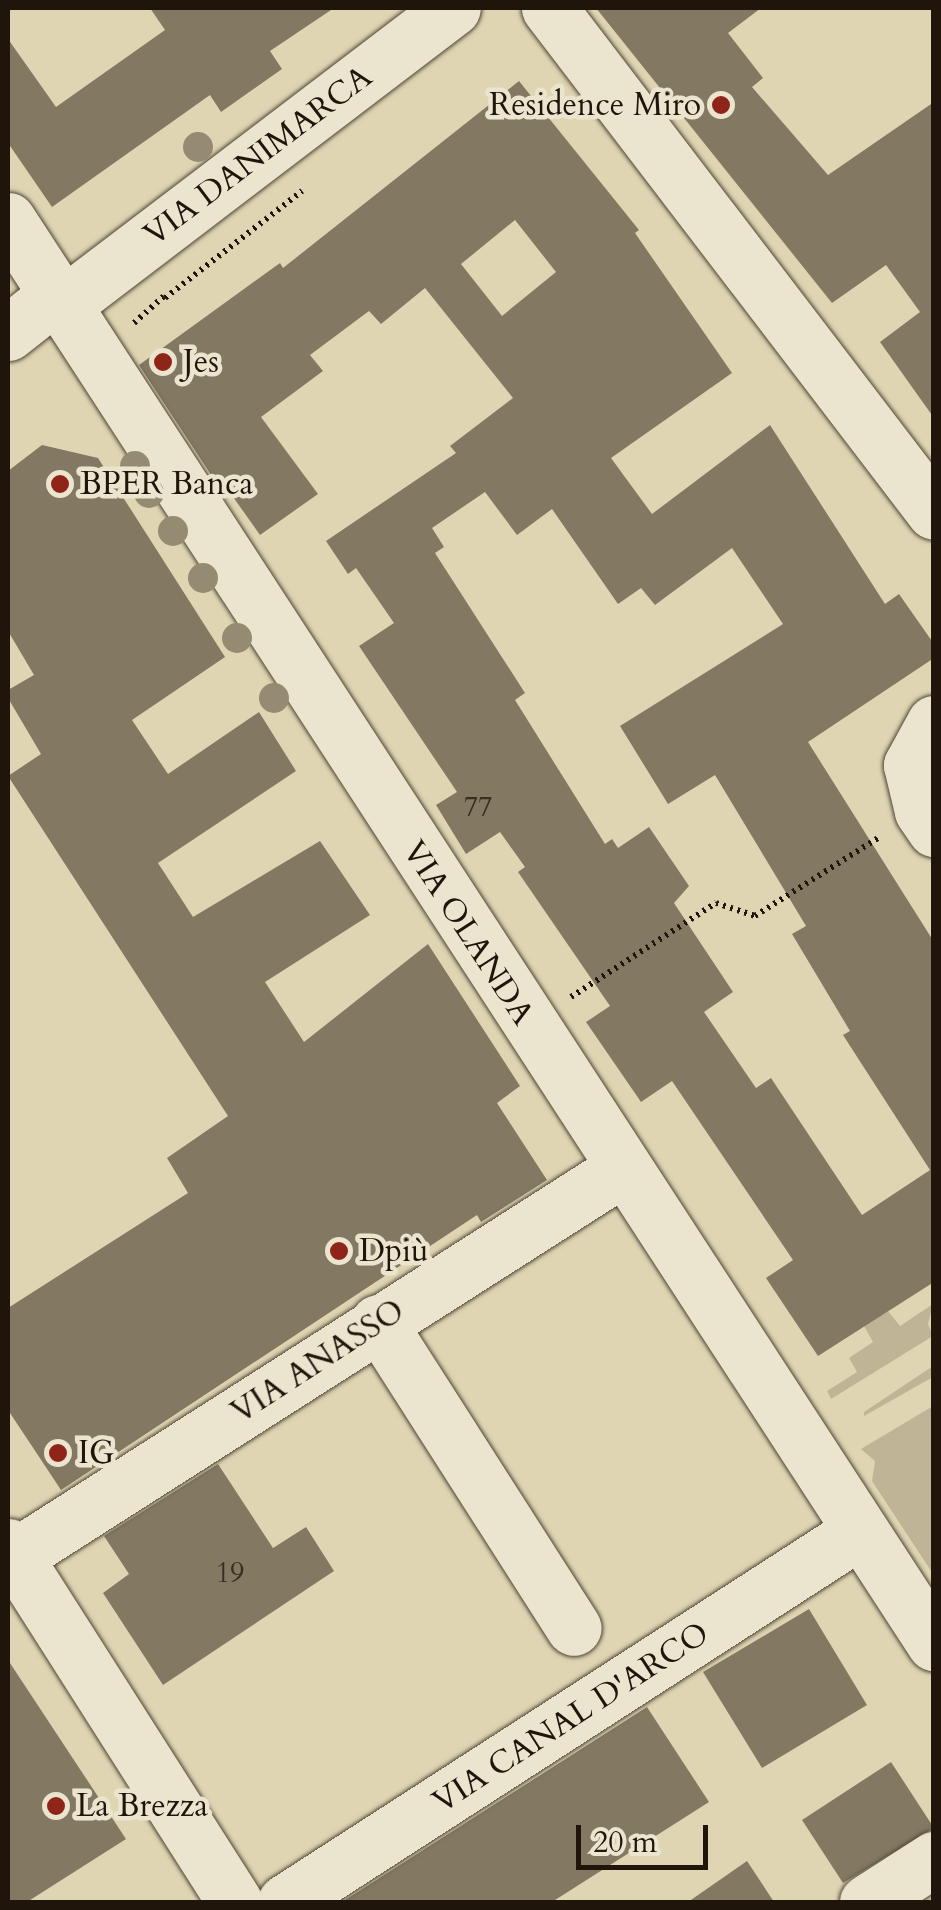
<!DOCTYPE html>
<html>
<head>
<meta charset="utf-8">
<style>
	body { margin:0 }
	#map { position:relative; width:941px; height:1910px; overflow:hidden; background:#e0d5b3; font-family:Cardo,serif }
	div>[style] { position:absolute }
	.green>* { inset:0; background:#bfb496 }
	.building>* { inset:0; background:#837962 }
	.path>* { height:6px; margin-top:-3px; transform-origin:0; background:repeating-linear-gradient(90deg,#1f150b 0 2.5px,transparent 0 7.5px) }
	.roads { filter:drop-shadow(0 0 2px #4f4535) drop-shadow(0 0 2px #4f4535) }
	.minor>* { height:55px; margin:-27.5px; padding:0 27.5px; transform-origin:27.5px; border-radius:27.5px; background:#ebe4ce }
	.trees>* { width:30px; height:30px; margin:-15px; border-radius:50%; background:#958a72 }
	.dots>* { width:28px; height:28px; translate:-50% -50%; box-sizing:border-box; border:5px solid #ebe4ce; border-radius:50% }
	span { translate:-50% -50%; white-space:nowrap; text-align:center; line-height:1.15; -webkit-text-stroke:9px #ebe4ce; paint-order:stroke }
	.number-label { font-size:28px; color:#382e21 }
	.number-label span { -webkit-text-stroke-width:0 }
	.poi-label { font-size:32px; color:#1f150b }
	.right { translate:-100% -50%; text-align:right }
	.left { translate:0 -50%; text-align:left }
	.street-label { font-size:32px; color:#1f150b }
	.frame { position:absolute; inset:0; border:10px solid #1f150b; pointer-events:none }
	.scale { position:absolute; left:576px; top:1825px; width:132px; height:45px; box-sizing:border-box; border:5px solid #1f150b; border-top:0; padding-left:12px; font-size:30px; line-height:35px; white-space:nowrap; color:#1f150b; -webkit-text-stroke:8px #ebe4ce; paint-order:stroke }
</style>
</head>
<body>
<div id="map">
	<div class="green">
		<div style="clip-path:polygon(933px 1304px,928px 1324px,933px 1336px,831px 1399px,827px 1391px,857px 1372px,849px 1358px,873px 1342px,864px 1326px,888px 1311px,900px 1326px)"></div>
		<div style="clip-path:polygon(933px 1366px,933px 1377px,864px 1416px,864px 1412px)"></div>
		<div style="clip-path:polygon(933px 1406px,933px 1574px,872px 1481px,875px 1461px,861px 1449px)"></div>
	</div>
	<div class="building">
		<div style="clip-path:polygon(150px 8px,334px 8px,270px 51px,282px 69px,221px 112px,210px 95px,52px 207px,8px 143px,8px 39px,56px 107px,165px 30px)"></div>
		<div style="clip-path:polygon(596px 8px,761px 8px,728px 33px,763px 78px,752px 87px,828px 175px,934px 102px,934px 418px,880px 342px,920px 312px,886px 265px,832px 303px)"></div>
		<div style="clip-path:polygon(evenodd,519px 81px,639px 230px,635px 233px,732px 373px,611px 458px,652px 514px,770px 425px,885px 604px,899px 594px,934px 644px,934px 658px,808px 742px,934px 942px,934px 1282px,818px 1356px,766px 1278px,793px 1260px,672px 1081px,641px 1102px,586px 1022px,610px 1006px,518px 872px,525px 867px,500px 832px,466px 854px,436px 805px,457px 792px,359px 646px,394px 623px,356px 568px,348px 574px,326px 541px,456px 453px,450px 446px,513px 398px,425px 288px,381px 324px,369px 311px,310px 355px,323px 371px,261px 417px,318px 494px,260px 535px,226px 487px,221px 490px,139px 365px,280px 263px,283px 268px,519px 81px,515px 220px,556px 272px,502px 316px,461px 264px,515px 220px,519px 81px,485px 492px,517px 535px,552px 509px,618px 604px,641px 588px,655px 605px,732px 548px,783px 624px,620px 726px,668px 804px,715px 775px,806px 926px,792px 934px,850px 1031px,843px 1035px,930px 1170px,862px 1215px,771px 1078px,756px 1088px,704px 1012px,733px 992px,674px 903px,689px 886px,649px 827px,618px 848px,612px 839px,605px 844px,515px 700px,525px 693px,435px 553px,444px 547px,432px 528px,485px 492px)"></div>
		<div style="clip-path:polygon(42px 445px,98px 458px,225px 657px,132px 720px,168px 774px,259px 712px,296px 771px,158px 863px,193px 917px,320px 841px,370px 915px,265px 982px,304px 1042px,428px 944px,520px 1086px,497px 1103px,547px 1180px,481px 1222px,477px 1215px,61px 1490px,8px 1410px,8px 1308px,188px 1193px,167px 1158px,228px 1116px,8px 776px,41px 754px,8px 698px,8px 690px,34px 675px,8px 631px,8px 471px)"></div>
		<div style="clip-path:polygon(218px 1464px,273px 1548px,306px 1527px,334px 1571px,163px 1685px,103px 1593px,129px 1574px,104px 1536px)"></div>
		<div style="clip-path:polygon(809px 1609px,867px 1705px,762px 1768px,703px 1672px)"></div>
		<div style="clip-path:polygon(8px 1660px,126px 1839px,27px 1902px,8px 1902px)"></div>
		<div style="clip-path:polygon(647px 1707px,709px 1802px,552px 1902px,342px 1902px)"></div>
		<div style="clip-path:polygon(891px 1762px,934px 1828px,843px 1883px,802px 1820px)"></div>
		<div style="clip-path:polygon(747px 1861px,774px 1902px,688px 1902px)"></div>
	</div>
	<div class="path">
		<div style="left:165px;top:298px;width:174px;rotate:-38deg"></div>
		<div style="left:134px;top:323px;width:40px;rotate:-42deg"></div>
		<div style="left:571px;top:997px;width:173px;rotate:-33deg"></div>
		<div style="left:716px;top:903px;width:41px;rotate:18.4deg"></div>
		<div style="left:755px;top:916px;width:149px;rotate:-32.4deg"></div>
	</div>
	<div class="roads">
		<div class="minor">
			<div style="left:549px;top:8px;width:634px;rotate:52.62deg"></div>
			<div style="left:8px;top:220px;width:1698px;rotate:56.95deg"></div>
			<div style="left:63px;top:305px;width:490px;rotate:-37.3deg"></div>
			<div style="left:8px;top:333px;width:61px;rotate:-38.4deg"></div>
			<div style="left:934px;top:723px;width:48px;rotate:118.7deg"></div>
			<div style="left:911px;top:765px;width:47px;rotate:76.6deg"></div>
			<div style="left:922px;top:811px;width:22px;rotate:56deg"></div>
			<div style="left:378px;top:1322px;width:363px;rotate:57.4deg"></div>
			<div style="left:8px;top:1546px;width:422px;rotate:57.5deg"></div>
			<div style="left:14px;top:1557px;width:721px;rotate:-32.54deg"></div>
			<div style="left:285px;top:1902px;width:681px;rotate:-32.83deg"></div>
			<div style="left:867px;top:1902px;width:80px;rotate:-32.7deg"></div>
		</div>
	</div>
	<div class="trees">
		<div style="left:198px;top:147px"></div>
		<div style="left:135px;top:466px"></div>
		<div style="left:149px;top:493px"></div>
		<div style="left:173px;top:531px"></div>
		<div style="left:203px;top:578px"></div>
		<div style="left:237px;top:638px"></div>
		<div style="left:274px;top:698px"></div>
	</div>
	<div class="dots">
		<div style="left:721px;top:105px;background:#8f2418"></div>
		<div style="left:163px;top:362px;background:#8f2418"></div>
		<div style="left:60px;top:484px;background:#8f2418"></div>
		<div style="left:339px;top:1251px;background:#8f2418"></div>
		<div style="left:58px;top:1453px;background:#8f2418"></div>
		<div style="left:56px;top:1806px;background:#8f2418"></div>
	</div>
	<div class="number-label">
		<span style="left:478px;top:807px">77</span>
		<span style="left:230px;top:1573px">19</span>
	</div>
	<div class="poi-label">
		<span class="right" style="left:701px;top:105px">Residence Miro</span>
		<span class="left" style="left:183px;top:362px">Jes</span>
		<span class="left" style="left:80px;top:484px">BPER Banca</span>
		<span class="left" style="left:359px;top:1251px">Dpiù</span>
		<span class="left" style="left:78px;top:1453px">IG</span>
		<span class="left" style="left:76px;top:1806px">La Brezza</span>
	</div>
	<div class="street-label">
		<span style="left:258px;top:156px;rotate:-37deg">VIA DANIMARCA</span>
		<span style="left:468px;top:933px;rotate:57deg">VIA OLANDA</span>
		<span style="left:318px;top:1362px;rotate:-33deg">VIA ANASSO</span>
		<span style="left:571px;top:1718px;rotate:-33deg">VIA CANAL D'ARCO</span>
	</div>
	<div class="frame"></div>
	<div class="scale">20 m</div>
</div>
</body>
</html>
